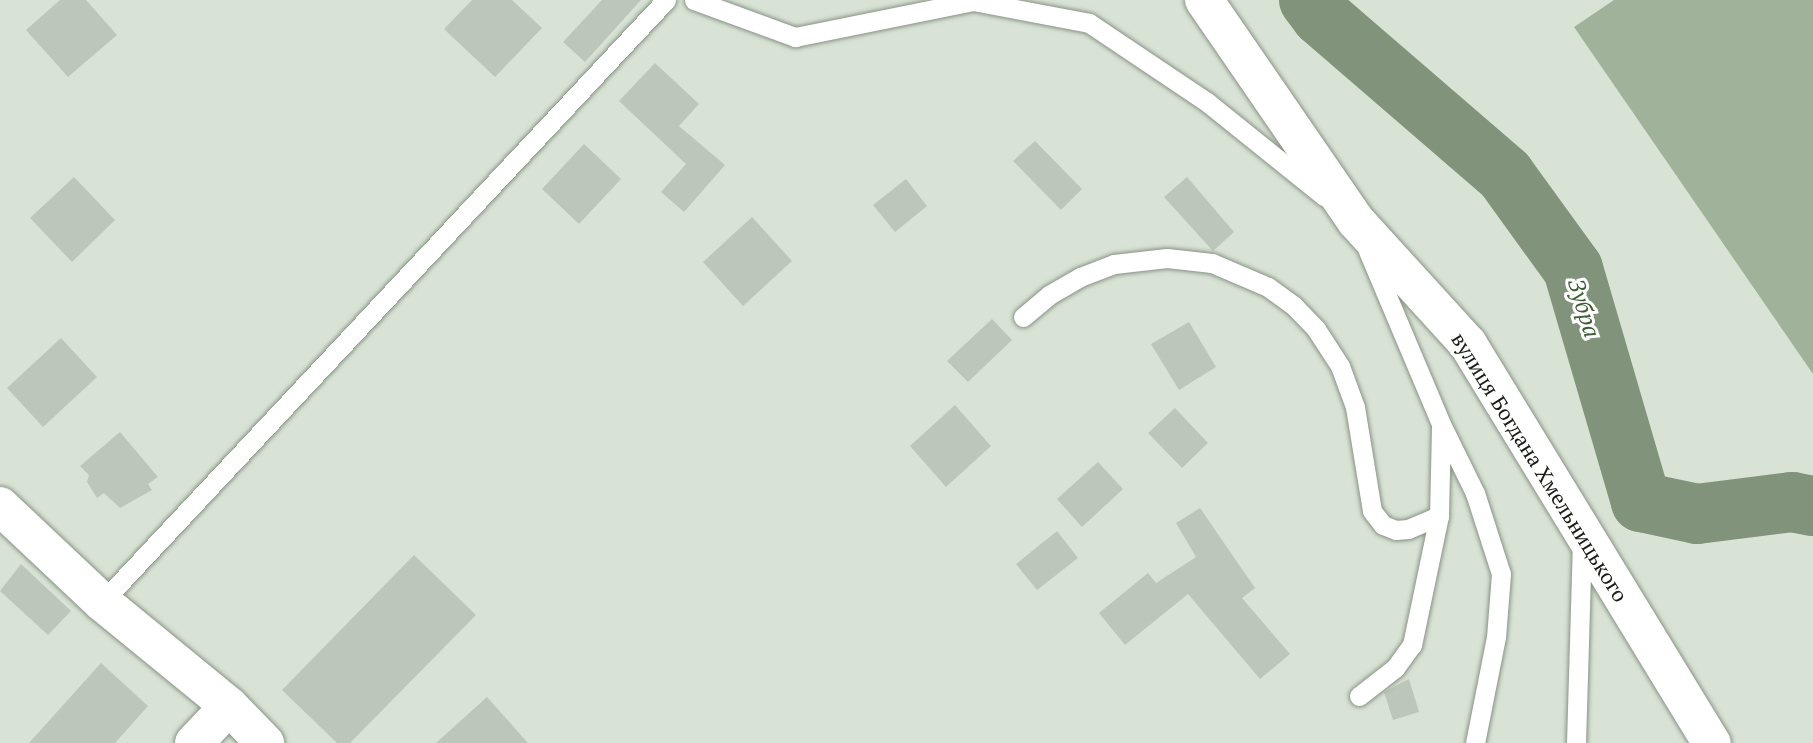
<!DOCTYPE html>
<html>
<head>
<meta charset="utf-8">
<style>
	body { margin:0 }
	#map { position:relative; width:1813px; height:743px; overflow:hidden; background:#d8e3d5; font-family:"PT Serif",serif }
	div>[style] { position:absolute }
	.green>* { inset:0; background:#a0b39a }
	.river>* { height:60px; margin:-30px; padding:0 30px; transform-origin:30px; border-radius:30px; background:#81947b }
	.building>* { inset:0; background:#bcc7b9 }
	.roads { filter:drop-shadow(0 0 2px #889285) drop-shadow(0 0 2px #889285) }
	.lane>* { height:19px; margin:-9.5px; padding:0 9.5px; transform-origin:9.5px; border-radius:9.5px; background:#fff }
	.street>* { height:38px; margin:-19px; padding:0 19px; transform-origin:19px; border-radius:19px; background:#fff }
	.secondary>* { height:38px; margin:-19px; padding:0 19px; transform-origin:19px; border-radius:19px; background:#fff }
	span { translate:-50% -50%; white-space:nowrap; text-align:center; line-height:1.15; -webkit-text-stroke:6px #fff; paint-order:stroke }
	.street-label { font-size:21px; color:#181b16 }
	.water-label { font-size:23px; color:#3d5c34; font-style:italic }
</style>
</head>
<body>
<div id="map">
	<div class="green">
		<div style="clip-path:polygon(1614px 0,1813px 0,1813px 374px,1574px 27px)"></div>
	</div>
	<div class="river">
		<div style="left:1309px;top:0;width:20px;rotate:53deg"></div>
		<div style="left:1321px;top:16px;width:243px;rotate:40.8deg"></div>
		<div style="left:1505px;top:175px;width:116px;rotate:54.1deg"></div>
		<div style="left:1573px;top:269px;width:243px;rotate:73.7deg"></div>
		<div style="left:1641px;top:502px;width:57px;rotate:12.1deg"></div>
		<div style="left:1697px;top:514px;width:96px;rotate:-7.2deg"></div>
		<div style="left:1792px;top:502px;width:21px;rotate:11deg"></div>
	</div>
	<div class="building">
		<div style="clip-path:polygon(60px 0,86px 0,117px 35px,68px 77px,26px 30px)"></div>
		<div style="clip-path:polygon(472px 0,512px 0,542px 28px,495px 77px,444px 29px)"></div>
		<div style="clip-path:polygon(602px 0,641px 0,585px 62px,563px 42px)"></div>
		<div style="clip-path:polygon(655px 63px,699px 104px,679px 126px,725px 165px,684px 212px,661px 192px,686px 164px,619px 101px)"></div>
		<div style="clip-path:polygon(1035px 141px,1082px 189px,1061px 210px,1013px 161px)"></div>
		<div style="clip-path:polygon(584px 144px,621px 179px,579px 224px,542px 189px)"></div>
		<div style="clip-path:polygon(74px 177px,115px 220px,72px 262px,30px 218px)"></div>
		<div style="clip-path:polygon(1187px 177px,1234px 232px,1213px 251px,1164px 197px)"></div>
		<div style="clip-path:polygon(906px 179px,927px 206px,895px 232px,873px 205px)"></div>
		<div style="clip-path:polygon(752px 217px,792px 261px,743px 306px,703px 262px)"></div>
		<div style="clip-path:polygon(992px 319px,1012px 340px,968px 382px,947px 361px)"></div>
		<div style="clip-path:polygon(1189px 322px,1216px 367px,1179px 390px,1151px 344px)"></div>
		<div style="clip-path:polygon(61px 338px,97px 377px,43px 427px,7px 388px)"></div>
		<div style="clip-path:polygon(955px 405px,991px 446px,946px 487px,910px 446px)"></div>
		<div style="clip-path:polygon(1175px 408px,1208px 443px,1182px 468px,1148px 433px)"></div>
		<div style="clip-path:polygon(120px 432px,158px 477px,148px 484px,152px 490px,120px 508px,104px 493px,97px 498px,87px 482px,89px 475px,80px 466px)"></div>
		<div style="clip-path:polygon(1098px 462px,1123px 489px,1082px 527px,1057px 499px)"></div>
		<div style="clip-path:polygon(1200px 508px,1255px 588px,1242px 598px,1290px 654px,1260px 679px,1188px 594px,1125px 645px,1099px 613px,1148px 573px,1156px 583px,1196px 557px,1176px 523px)"></div>
		<div style="clip-path:polygon(1057px 531px,1078px 558px,1037px 590px,1016px 564px)"></div>
		<div style="clip-path:polygon(414px 555px,476px 615px,350px 743px,337px 743px,282px 690px)"></div>
		<div style="clip-path:polygon(21px 564px,71px 611px,48px 635px,0 591px)"></div>
		<div style="clip-path:polygon(101px 663px,148px 706px,115px 743px,29px 743px)"></div>
		<div style="clip-path:polygon(1409px 679px,1419px 712px,1393px 720px,1384px 692px)"></div>
		<div style="clip-path:polygon(487px 697px,528px 743px,436px 743px)"></div>
	</div>
	<div class="roads">
		<div class="lane">
			<div style="left:694px;top:0;width:108px;rotate:20.1deg"></div>
			<div style="left:795px;top:37px;width:182px;rotate:-11.4deg"></div>
			<div style="left:973px;top:1px;width:118px;rotate:10.7deg"></div>
			<div style="left:1089px;top:23px;width:142px;rotate:33.8deg"></div>
			<div style="left:1207px;top:102px;width:151px;rotate:38.8deg"></div>
			<div style="left:1368px;top:251px;width:188px;rotate:67.1deg"></div>
			<div style="left:1441px;top:424px;width:77px;rotate:63.8deg"></div>
			<div style="left:1475px;top:493px;width:85px;rotate:72.2deg"></div>
			<div style="left:1501px;top:574px;width:63px;rotate:94.5deg"></div>
			<div style="left:1496px;top:637px;width:108px;rotate:101.2deg"></div>
			<div style="left:1023px;top:317px;width:34px;rotate:-40deg"></div>
			<div style="left:1049px;top:295px;width:36px;rotate:-30deg"></div>
			<div style="left:1080px;top:277px;width:36px;rotate:-21deg"></div>
			<div style="left:1114px;top:264px;width:53px;rotate:-6.5deg"></div>
			<div style="left:1167px;top:258px;width:45px;rotate:6.3deg"></div>
			<div style="left:1212px;top:263px;width:61px;rotate:23.2deg"></div>
			<div style="left:1268px;top:287px;width:32px;rotate:36deg"></div>
			<div style="left:1294px;top:306px;width:32px;rotate:46deg"></div>
			<div style="left:1316px;top:329px;width:44px;rotate:57deg"></div>
			<div style="left:1340px;top:366px;width:44px;rotate:69.9deg"></div>
			<div style="left:1355px;top:407px;width:105px;rotate:80.7deg"></div>
			<div style="left:1372px;top:511px;width:18px;rotate:52deg"></div>
			<div style="left:1383px;top:525px;width:14px;rotate:21deg"></div>
			<div style="left:1396px;top:530px;width:12px;rotate:-5deg"></div>
			<div style="left:1408px;top:529px;width:34px;rotate:-23deg"></div>
			<div style="left:1439px;top:516px;width:87px;rotate:-88.7deg"></div>
			<div style="left:102px;top:602px;width:825px;rotate:-46.87deg"></div>
			<div style="left:1359px;top:696px;width:46px;rotate:-37.9deg"></div>
			<div style="left:1395px;top:668px;width:29px;rotate:-54deg"></div>
			<div style="left:1412px;top:645px;width:132px;rotate:-78.2deg"></div>
			<div style="left:1576px;top:743px;width:200px;rotate:-88.3deg"></div>
		</div>
		<div class="street">
			<div style="left:0;top:506px;width:140px;rotate:43.3deg"></div>
			<div style="left:102px;top:602px;width:164px;rotate:39.3deg"></div>
			<div style="left:229px;top:706px;width:52px;rotate:45.8deg"></div>
			<div style="left:194px;top:743px;width:51px;rotate:-46.6deg"></div>
		</div>
		<div class="secondary">
			<div style="left:1204px;top:0;width:268px;rotate:55.5deg"></div>
			<div style="left:1356px;top:221px;width:166px;rotate:47.7deg"></div>
			<div style="left:1468px;top:344px;width:468px;rotate:58.6deg"></div>
		</div>
	</div>
	<div class="street-label">
		<span style="left:1540px;top:467px;rotate:58deg">вулиця Богдана Хмельницького</span>
	</div>
	<div class="water-label">
		<span style="left:1584px;top:308px;rotate:73deg">Зубра</span>
	</div>
</div>
</body>
</html>
